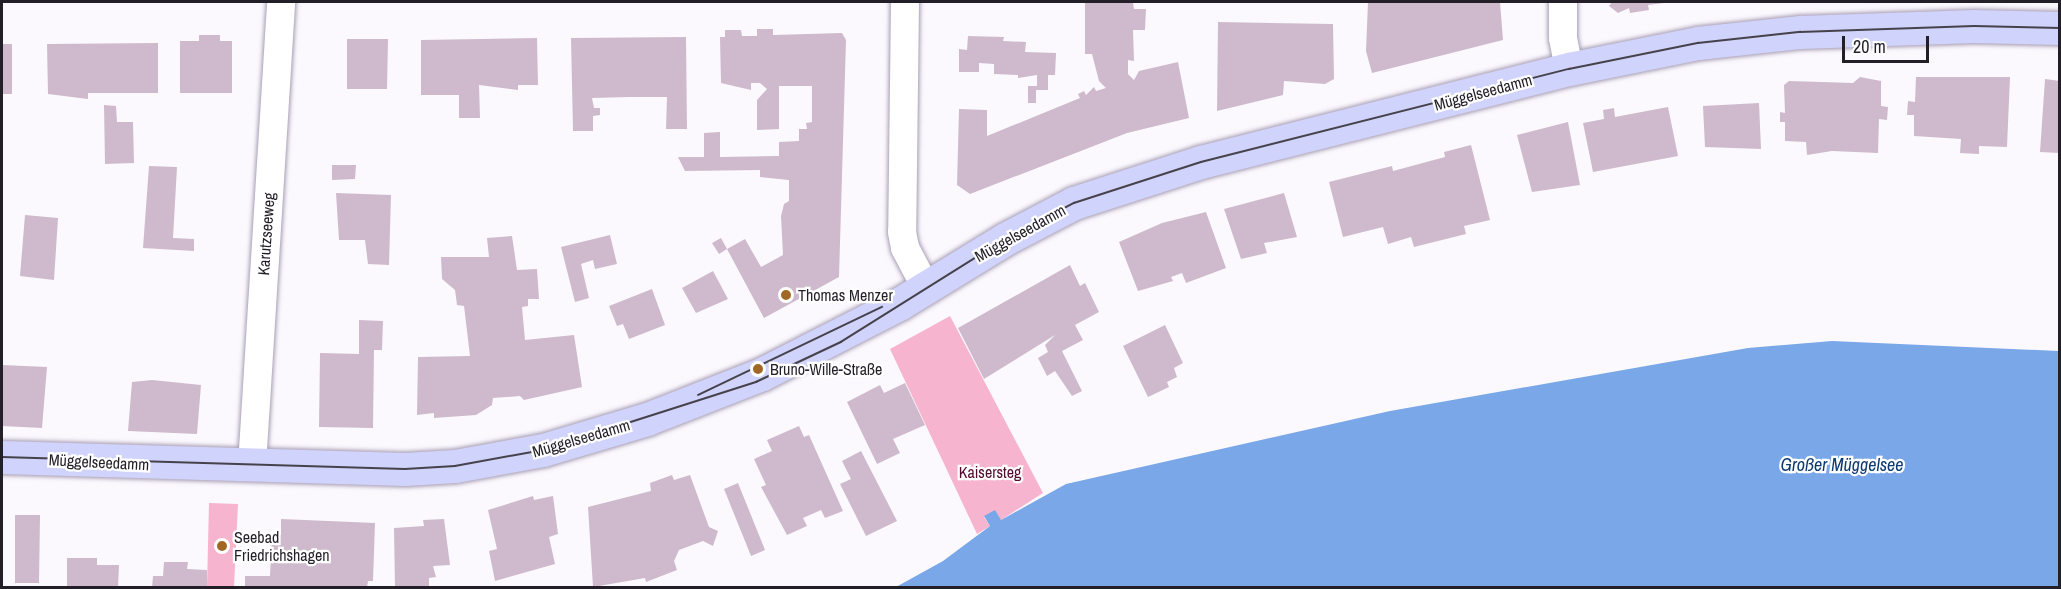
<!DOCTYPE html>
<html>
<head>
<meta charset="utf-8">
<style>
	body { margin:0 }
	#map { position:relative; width:2061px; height:589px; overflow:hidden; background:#fbf9fe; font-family:"Archivo Narrow",sans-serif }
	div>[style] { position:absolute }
	.green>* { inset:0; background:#f7b4ce }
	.water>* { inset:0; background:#79a7e8 }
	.building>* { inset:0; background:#cebacc }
	.roads { filter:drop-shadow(0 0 2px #a99fb5) drop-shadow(0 0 2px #a99fb5) }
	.minor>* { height:28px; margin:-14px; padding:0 14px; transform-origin:14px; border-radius:14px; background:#fff }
	.major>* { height:33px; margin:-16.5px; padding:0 16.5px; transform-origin:16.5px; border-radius:16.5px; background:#d0d3fb }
	.tram>* { height:1.5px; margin:-0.75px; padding:0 0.75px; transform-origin:0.75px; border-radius:0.75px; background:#46424b }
	.dots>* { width:16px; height:16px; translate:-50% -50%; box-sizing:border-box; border:3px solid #fff; border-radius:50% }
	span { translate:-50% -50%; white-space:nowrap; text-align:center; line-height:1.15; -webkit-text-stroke:4.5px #fff; paint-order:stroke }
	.street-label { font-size:16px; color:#231f28 }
	.poi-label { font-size:16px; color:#231f28 }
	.left { translate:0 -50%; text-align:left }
	.park-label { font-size:16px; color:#540b32 }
	.water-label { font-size:18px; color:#0d3a73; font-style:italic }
	.frame { position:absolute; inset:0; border:3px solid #231f28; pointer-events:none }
	.scale { position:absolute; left:1842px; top:36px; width:87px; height:27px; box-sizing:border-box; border:3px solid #231f28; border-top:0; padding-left:8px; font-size:18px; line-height:21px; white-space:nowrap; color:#231f28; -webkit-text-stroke:4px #fff; paint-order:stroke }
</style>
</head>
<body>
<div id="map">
	<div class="green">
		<div style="clip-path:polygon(950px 316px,1043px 493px,1001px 520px,984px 517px,990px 526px,977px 534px,890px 349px)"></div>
		<div style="clip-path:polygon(209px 503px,238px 504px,234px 587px,207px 588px)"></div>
	</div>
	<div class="water">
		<div style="clip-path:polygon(1832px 341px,2059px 351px,2059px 587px,896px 587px,943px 561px,990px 526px,984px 516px,995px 510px,1001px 520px,1066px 484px,1390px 411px,1748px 348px)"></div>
	</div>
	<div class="building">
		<div style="clip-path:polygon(1085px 2px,1126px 2px,1133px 3px,1134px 9px,1146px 9px,1145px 30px,1133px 30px,1134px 61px,1128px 60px,1128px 74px,1134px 80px,1139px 71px,1178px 62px,1189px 118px,1127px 133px,970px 194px,957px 185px,959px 109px,987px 110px,987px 136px,1080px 98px,1078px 94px,1084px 91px,1086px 95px,1094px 87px,1096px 91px,1106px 88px,1099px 81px,1092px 54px,1085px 54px)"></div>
		<div style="clip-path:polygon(1368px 2px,1500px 2px,1503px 40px,1372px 73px,1366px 51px)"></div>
		<div style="clip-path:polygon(1612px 2px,1663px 2px,1664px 3px,1648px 5px,1649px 10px,1630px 13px,1629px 8px,1618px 13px,1609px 6px)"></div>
		<div style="clip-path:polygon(1218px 22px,1333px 24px,1334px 79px,1325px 84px,1284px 81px,1283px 95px,1217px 111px)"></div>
		<div style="clip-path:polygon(757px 29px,773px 29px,773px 35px,842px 33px,846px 40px,839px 277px,764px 318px,727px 249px,745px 239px,761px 267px,783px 255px,781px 216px,784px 204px,789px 201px,789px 180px,760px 177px,760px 170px,685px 171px,678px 157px,704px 157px,704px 133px,720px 132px,720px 157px,779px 156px,779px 142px,799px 141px,799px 129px,807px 129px,806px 123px,812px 122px,812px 86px,779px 86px,779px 129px,757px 130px,757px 100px,767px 89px,760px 83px,751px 83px,751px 90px,721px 83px,720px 37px,725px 37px,725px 30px,741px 30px,742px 36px,757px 36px)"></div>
		<div style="clip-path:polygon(199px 35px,220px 35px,220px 41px,232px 41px,232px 93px,180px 93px,180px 41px,199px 41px)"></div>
		<div style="clip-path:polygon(968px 36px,1004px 37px,1003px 41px,1026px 42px,1025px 52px,1056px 53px,1055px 75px,1048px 75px,1048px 90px,1036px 90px,1036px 103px,1028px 103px,1028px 86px,1037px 86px,1037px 75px,1018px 78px,1018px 75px,994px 74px,994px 64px,979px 63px,979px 72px,959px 72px,959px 49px,967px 50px)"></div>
		<div style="clip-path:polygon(686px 37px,687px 129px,666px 129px,667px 97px,629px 97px,592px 98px,594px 108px,600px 108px,600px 115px,593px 116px,593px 131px,573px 131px,571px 38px)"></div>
		<div style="clip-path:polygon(537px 38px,538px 85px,518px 85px,518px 90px,479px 85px,480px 118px,459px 118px,459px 95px,421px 95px,421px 40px)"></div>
		<div style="clip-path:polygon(347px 39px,388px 39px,387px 89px,347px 89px)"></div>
		<div style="clip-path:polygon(158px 43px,158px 93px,88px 93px,88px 99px,48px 94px,47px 44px)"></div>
		<div style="clip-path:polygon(2px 44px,12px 44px,12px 94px,2px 94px)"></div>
		<div style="clip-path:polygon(1860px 77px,1881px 81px,1881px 106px,1888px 107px,1887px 120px,1879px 119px,1878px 153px,1832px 151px,1807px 155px,1806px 142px,1785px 141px,1785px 122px,1780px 122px,1780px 112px,1785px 113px,1784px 85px,1789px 81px,1853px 83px)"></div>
		<div style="clip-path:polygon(1916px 77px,2010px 77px,2007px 147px,1979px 146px,1979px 154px,1960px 153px,1961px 139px,1914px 136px,1914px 115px,1907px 115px,1908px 101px,1915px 102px)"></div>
		<div style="clip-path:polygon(2045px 79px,2060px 81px,2060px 153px,2040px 152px)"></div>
		<div style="clip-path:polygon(1759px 103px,1761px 149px,1705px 147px,1703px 106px)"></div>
		<div style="clip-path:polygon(104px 105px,116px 106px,117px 122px,133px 122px,134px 163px,105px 164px)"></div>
		<div style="clip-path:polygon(1668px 107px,1678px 156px,1593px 172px,1583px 123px,1604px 119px,1603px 110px,1614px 108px,1615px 117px)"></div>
		<div style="clip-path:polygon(1568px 122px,1580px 185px,1532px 192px,1517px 135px)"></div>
		<div style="clip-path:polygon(1471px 145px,1490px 220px,1464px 226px,1466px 234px,1414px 247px,1411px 237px,1388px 244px,1383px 227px,1343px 237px,1329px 182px,1392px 166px,1393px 171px,1445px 157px,1444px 152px)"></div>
		<div style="clip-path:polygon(332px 165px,356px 165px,355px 179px,332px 180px)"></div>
		<div style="clip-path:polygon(149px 166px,177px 167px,173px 238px,194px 239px,194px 251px,143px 248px)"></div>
		<div style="clip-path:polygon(336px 193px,391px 195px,389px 265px,368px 264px,365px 240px,339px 240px)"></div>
		<div style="clip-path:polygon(1284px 193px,1297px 237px,1264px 243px,1267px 253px,1241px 259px,1224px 209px)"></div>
		<div style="clip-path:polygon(1206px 212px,1226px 268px,1186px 283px,1182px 273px,1171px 277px,1173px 281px,1138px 291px,1119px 242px,1162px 223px)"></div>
		<div style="clip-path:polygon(25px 215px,58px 218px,54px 280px,20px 276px)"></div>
		<div style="clip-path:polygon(610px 235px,617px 264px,595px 269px,593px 260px,581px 264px,589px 298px,575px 302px,561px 247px)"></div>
		<div style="clip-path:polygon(512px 236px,517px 270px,537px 269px,539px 299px,528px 299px,528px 306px,522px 307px,525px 340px,574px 335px,582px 387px,524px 400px,520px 396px,493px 398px,492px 405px,476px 415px,434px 418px,434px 413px,417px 415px,418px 357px,470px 356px,464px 306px,457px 305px,455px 290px,442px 279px,441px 257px,489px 257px,487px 238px)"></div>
		<div style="clip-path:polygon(721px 238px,727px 249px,719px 254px,712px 243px)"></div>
		<div style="clip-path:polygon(1070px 265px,1080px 286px,1085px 283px,1099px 312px,1075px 325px,1083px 340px,1062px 351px,1082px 391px,1072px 396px,1055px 371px,1047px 376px,1038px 358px,1048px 352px,1045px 345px,1055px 335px,984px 379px,958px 328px)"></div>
		<div style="clip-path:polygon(713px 271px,728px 299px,696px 313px,682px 288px)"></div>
		<div style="clip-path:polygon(652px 289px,665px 325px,629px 339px,623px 324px,617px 326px,609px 306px)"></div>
		<div style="clip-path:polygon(359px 320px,383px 321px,382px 350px,374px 350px,373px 428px,319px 427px,320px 353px,359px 354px)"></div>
		<div style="clip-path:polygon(1165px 325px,1183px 363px,1174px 368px,1177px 377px,1167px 382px,1169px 387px,1148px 397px,1123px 346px)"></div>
		<div style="clip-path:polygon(2px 365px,47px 367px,42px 428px,2px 426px)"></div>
		<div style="clip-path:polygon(152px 380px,201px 385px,197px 434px,128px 431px,132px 382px)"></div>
		<div style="clip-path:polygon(905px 383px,925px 425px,893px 439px,900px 453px,877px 464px,847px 402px,880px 385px,884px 393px)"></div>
		<div style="clip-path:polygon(799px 426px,804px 437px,809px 435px,843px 511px,825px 518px,821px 510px,803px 518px,807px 526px,787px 535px,761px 487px,766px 485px,754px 459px,772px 451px,767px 440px)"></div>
		<div style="clip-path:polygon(861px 451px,897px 521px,866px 536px,840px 484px,851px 479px,842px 461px)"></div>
		<div style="clip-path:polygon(672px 475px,674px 480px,690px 475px,709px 527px,718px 531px,713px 546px,703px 541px,679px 550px,674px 561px,677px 570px,646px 582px,645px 578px,593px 587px,588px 507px,651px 491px,650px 483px)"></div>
		<div style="clip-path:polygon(738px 483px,765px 550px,751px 556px,724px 489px)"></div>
		<div style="clip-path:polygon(533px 496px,534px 500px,553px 496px,558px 534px,549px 537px,555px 564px,495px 581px,489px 551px,497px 549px,488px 510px)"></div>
		<div style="clip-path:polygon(15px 515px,40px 515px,39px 583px,15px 583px)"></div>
		<div style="clip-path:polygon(281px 519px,375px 523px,373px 581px,368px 581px,367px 588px,245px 588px,245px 576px,270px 576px,272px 535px,281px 535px)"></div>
		<div style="clip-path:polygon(444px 519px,450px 565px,433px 566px,436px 577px,429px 578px,429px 588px,395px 588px,394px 528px,424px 526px,423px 520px)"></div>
		<div style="clip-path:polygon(67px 558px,97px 558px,97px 565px,119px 565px,118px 588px,67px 588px)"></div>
		<div style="clip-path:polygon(164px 562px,188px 562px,187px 569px,207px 570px,207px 588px,152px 588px,153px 576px,163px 576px)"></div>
	</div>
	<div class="roads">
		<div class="minor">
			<div style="left:905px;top:2px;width:230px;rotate:90.7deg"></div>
			<div style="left:902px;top:232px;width:16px;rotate:79deg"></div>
			<div style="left:905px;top:248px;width:45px;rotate:62.3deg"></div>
			<div style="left:1563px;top:2px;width:36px;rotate:90deg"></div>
			<div style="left:1563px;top:38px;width:32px;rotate:79deg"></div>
			<div style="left:252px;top:466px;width:465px;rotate:-86.4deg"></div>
		</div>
		<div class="major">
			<div style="left:2px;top:457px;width:403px;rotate:1.7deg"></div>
			<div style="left:405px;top:469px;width:50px;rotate:-3.4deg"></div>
			<div style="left:455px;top:466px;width:89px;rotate:-10.3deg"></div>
			<div style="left:543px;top:450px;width:109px;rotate:-16.6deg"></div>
			<div style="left:647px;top:419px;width:123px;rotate:-21.4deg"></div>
			<div style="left:762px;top:374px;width:154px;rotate:-27.1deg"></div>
			<div style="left:899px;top:304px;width:124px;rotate:-31.5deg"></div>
			<div style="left:1005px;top:239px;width:78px;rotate:-27.6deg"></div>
			<div style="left:1074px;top:203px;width:133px;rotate:-17.9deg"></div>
			<div style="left:1201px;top:162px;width:380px;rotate:-14.2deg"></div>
			<div style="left:1569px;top:69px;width:132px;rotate:-11.4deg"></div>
			<div style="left:1698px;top:43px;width:103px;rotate:-6.2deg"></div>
			<div style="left:1800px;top:32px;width:174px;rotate:-2deg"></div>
			<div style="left:1974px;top:26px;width:86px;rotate:1.3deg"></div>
		</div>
	</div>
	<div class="tram">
		<div style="left:698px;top:395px;width:204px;rotate:-25.6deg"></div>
		<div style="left:2px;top:457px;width:403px;rotate:1.7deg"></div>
		<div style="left:405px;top:469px;width:50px;rotate:-3.4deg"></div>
		<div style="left:455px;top:466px;width:89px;rotate:-10.3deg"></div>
		<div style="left:543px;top:450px;width:224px;rotate:-17.7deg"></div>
		<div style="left:756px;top:382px;width:94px;rotate:-25.2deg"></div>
		<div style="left:841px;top:342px;width:194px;rotate:-32.1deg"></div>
		<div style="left:1005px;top:239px;width:78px;rotate:-27.6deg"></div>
		<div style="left:1074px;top:203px;width:133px;rotate:-17.9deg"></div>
		<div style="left:1201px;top:162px;width:380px;rotate:-14.2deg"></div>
		<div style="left:1569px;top:69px;width:132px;rotate:-11.4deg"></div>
		<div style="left:1698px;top:43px;width:103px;rotate:-6.2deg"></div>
		<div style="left:1800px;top:32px;width:174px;rotate:-2deg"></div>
		<div style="left:1974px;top:26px;width:86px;rotate:1.3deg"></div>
	</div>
	<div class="dots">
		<div style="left:786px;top:295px;background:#a16825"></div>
		<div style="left:758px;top:369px;background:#a16825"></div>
		<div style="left:222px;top:546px;background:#a16825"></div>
	</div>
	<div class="street-label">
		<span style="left:1483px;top:92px;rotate:-15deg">Müggelseedamm</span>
		<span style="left:1020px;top:233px;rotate:-29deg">Müggelseedamm</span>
		<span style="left:266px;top:234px;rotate:-86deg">Karutzseeweg</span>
		<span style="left:581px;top:438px;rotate:-16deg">Müggelseedamm</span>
		<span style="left:99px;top:462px;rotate:3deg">Müggelseedamm</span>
	</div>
	<div class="poi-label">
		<span class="left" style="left:798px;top:295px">Thomas Menzer</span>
		<span class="left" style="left:770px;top:369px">Bruno-Wille-Straße</span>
		<span class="left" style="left:234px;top:546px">Seebad<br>Friedrichshagen</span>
	</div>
	<div class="park-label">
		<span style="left:990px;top:472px">Kaisersteg</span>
	</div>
	<div class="water-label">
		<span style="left:1842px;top:465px">Großer Müggelsee</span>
	</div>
	<div class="frame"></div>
	<div class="scale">20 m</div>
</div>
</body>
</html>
